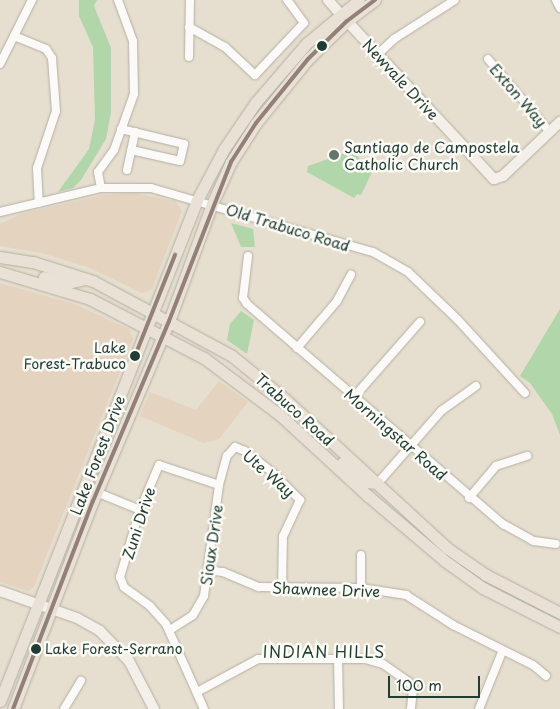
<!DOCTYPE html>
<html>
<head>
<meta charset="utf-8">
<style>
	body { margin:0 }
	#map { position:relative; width:560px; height:709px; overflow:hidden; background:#e6dece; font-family:"Playpen Sans",sans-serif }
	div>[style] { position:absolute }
	.built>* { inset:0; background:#e4d3bf }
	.green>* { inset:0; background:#b0d6aa }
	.roads { filter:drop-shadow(0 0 1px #b2b0a4) drop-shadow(0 0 1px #b2b0a4) }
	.street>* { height:8px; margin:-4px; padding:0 4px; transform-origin:4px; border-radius:4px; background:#fbfaf8 }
	.secondary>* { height:10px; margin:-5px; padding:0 5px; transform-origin:5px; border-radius:5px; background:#f4f0e9 }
	.primary>* { height:11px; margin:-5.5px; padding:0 5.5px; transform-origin:5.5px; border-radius:5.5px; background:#e9e1d5 }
	.bus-1>* { height:4px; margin:-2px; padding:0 2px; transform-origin:2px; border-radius:2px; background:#938177 }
	.dots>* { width:14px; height:14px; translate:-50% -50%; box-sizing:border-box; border:2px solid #fdfcf7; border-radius:50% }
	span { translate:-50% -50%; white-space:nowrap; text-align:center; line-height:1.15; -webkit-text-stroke:5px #fdfcf7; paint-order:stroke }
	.bus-label { font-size:14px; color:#1f3d34 }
	.right { translate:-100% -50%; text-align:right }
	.left { translate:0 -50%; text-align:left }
	.street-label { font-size:15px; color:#1f3d34 }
	.poi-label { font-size:15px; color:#1f3d34 }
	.neighbourhood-label { font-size:16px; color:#1f3d34; letter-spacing:1px }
	.scale { position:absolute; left:388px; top:676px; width:92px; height:22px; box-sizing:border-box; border:2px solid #1f3d34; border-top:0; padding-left:6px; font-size:15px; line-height:18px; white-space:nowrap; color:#1f3d34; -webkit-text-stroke:4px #fdfcf7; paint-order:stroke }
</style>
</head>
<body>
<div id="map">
	<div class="built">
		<div style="clip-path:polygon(133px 193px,175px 201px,182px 211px,152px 289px,142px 293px,90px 268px,42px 253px,0 246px,0 224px,21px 214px,102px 195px)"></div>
		<div style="clip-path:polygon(0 283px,74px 304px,129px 329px,133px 339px,34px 587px,28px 591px,0 582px)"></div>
		<div style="clip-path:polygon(219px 381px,248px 402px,219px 439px,204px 443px,140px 416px,150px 392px,196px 410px)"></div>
	</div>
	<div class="green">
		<div style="clip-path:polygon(79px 0,97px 0,94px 6px,111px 48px,111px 112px,106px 139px,81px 180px,73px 188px,58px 192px,89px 149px,95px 120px,93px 47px,79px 16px)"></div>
		<div style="clip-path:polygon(351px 151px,373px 170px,361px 195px,357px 194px,354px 198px,307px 172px,308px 166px)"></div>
		<div style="clip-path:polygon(231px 223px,253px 229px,255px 247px,241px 247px)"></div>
		<div style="clip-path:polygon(560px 309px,560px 435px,552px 414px,530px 383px,520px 376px)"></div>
		<div style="clip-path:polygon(241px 311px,254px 320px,247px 354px,227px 340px,230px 324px)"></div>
	</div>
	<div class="roads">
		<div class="street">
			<div style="left:556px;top:0;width:9px;rotate:63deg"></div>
			<div style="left:189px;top:27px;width:41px;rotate:29.1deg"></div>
			<div style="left:225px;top:47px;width:41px;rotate:43deg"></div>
			<div style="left:255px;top:75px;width:71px;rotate:-46.7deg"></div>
			<div style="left:304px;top:23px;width:29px;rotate:-126deg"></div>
			<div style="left:14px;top:36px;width:35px;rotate:22deg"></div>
			<div style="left:46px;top:49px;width:11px;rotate:56deg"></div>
			<div style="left:52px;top:58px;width:53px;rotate:85.7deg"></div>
			<div style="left:56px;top:111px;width:60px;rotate:108.4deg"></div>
			<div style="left:37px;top:168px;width:35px;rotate:87deg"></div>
			<div style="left:378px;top:54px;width:22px;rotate:-43deg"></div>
			<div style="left:394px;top:39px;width:72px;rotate:-32.6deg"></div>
			<div style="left:189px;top:57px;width:57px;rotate:-89deg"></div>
			<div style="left:488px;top:59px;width:96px;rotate:49.7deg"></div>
			<div style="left:0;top:64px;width:72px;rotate:-63.4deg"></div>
			<div style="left:121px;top:129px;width:65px;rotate:13.4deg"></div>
			<div style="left:184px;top:144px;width:17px;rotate:103deg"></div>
			<div style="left:180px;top:161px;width:50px;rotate:-167.3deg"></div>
			<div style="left:127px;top:170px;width:39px;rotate:-78deg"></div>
			<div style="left:101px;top:188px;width:16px;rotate:-101deg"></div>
			<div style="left:98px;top:172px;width:27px;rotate:-54deg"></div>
			<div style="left:114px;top:150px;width:59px;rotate:-70.3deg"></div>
			<div style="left:134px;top:94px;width:53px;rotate:-91.1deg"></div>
			<div style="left:133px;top:41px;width:44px;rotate:-110.1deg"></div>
			<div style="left:0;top:212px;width:104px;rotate:-13.4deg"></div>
			<div style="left:101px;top:188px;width:50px"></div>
			<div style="left:151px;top:188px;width:231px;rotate:16.1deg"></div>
			<div style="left:373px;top:252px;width:40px;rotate:29.7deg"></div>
			<div style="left:408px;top:272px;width:69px;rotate:43.8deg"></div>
			<div style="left:458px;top:320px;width:99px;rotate:47.5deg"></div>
			<div style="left:248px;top:256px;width:42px;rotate:96.8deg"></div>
			<div style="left:243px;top:298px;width:7px;rotate:56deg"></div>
			<div style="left:247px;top:304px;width:338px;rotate:40.7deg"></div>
			<div style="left:503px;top:524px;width:35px;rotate:29deg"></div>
			<div style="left:534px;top:541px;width:22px;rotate:8deg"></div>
			<div style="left:297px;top:348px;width:62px;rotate:-49.6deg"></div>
			<div style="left:337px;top:301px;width:30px;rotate:-62deg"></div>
			<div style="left:354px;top:397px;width:100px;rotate:-48.7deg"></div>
			<div style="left:378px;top:483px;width:96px;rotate:-48.8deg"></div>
			<div style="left:441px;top:411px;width:43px;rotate:-35.5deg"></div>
			<div style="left:84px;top:487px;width:61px;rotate:22.3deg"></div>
			<div style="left:469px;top:498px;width:42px;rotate:-49.8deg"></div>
			<div style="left:496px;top:466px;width:33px;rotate:-18deg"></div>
			<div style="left:208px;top:570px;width:15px;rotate:8deg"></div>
			<div style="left:223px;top:572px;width:39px;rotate:23deg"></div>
			<div style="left:259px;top:587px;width:102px;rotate:0.6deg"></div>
			<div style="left:361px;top:588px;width:46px;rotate:8.8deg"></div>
			<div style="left:406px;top:595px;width:56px;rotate:32.6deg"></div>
			<div style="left:453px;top:625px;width:89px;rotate:26.6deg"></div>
			<div style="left:533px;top:665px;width:17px;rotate:40deg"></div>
			<div style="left:361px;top:588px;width:33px;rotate:-90deg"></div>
			<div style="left:170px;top:630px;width:27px;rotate:-33deg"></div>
			<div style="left:193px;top:615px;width:22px;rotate:-60deg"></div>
			<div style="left:204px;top:596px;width:112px;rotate:-82.3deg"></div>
			<div style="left:219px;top:485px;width:30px;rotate:-75deg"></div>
			<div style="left:227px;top:456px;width:12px;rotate:-48deg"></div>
			<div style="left:235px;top:447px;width:11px;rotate:22deg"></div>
			<div style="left:245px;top:451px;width:34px;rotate:38deg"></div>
			<div style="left:272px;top:472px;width:40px;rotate:45deg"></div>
			<div style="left:300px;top:500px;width:40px;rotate:115deg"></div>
			<div style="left:283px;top:536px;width:52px;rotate:91.1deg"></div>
			<div style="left:338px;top:658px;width:51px;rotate:88.9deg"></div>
			<div style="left:197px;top:692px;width:69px;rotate:-28.4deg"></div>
			<div style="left:258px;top:659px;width:107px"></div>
			<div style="left:365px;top:659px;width:19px;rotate:16deg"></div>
			<div style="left:383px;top:664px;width:32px;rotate:35deg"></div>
			<div style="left:409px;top:682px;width:8px;rotate:60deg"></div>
			<div style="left:413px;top:689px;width:20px;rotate:96deg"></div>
			<div style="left:64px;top:709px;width:33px;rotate:-59deg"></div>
			<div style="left:204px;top:709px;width:93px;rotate:-114.1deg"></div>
			<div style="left:166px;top:624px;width:24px;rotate:-132deg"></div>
			<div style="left:150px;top:606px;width:32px;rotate:-144deg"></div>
			<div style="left:124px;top:587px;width:11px;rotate:-112deg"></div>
			<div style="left:120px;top:577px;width:70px;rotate:-73.4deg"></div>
			<div style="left:140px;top:510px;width:49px;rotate:-67.1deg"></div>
			<div style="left:159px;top:465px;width:63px;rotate:18.4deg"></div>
			<div style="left:479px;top:709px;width:61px;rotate:-68deg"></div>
		</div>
		<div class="secondary">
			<div style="left:328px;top:0;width:18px;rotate:49deg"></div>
			<div style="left:347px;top:21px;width:216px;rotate:47.1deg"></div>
			<div style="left:494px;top:179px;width:9px;rotate:-18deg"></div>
			<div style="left:503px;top:176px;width:79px;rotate:-43.5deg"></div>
			<div style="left:0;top:591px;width:82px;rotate:19.3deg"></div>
			<div style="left:77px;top:618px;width:26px;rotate:29deg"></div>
			<div style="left:100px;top:631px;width:42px;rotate:46deg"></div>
			<div style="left:129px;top:661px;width:54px;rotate:62.5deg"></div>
		</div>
		<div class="primary">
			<div style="left:0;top:257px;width:33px;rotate:9deg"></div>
			<div style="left:33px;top:262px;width:63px;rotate:17.6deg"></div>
			<div style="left:93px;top:281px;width:158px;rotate:28.3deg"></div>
			<div style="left:232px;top:356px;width:68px;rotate:39.1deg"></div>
			<div style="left:285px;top:399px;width:220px;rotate:42.6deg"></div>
			<div style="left:447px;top:548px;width:47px;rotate:34.7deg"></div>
			<div style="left:486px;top:575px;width:83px;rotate:27.2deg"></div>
			<div style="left:0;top:272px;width:94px;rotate:16.7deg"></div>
			<div style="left:90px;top:299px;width:128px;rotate:27.4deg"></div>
			<div style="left:204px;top:358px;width:95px;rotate:36.9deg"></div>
			<div style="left:280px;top:415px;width:118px;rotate:42.6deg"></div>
			<div style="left:367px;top:495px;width:102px;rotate:40.2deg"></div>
			<div style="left:445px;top:561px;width:47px;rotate:35.4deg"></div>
			<div style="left:483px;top:588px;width:86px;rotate:26.9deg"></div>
			<div style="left:44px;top:277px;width:25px;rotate:14deg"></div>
			<div style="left:68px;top:283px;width:18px;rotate:-13deg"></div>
			<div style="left:342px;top:463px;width:30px;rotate:40deg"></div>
			<div style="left:365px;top:482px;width:13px;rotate:4deg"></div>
			<div style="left:0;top:701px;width:538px;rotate:-68.53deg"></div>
			<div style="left:197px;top:200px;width:58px;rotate:-62.1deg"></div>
			<div style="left:224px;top:149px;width:57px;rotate:-55.8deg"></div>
			<div style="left:256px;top:102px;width:78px;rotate:-49.2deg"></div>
			<div style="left:307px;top:43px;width:67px;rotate:-39.6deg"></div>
			<div style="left:13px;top:709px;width:223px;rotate:-69deg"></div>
			<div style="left:93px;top:501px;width:195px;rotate:-67.1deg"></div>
			<div style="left:169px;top:321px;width:125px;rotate:-69.8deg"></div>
			<div style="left:212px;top:204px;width:46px;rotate:-65.7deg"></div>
			<div style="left:231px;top:162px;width:46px;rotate:-57.3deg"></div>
			<div style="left:256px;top:123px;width:82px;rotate:-50.9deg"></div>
			<div style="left:308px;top:59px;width:54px;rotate:-44.3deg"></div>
			<div style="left:347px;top:21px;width:35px;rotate:-37deg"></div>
		</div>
	</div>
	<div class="bus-1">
		<div style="left:135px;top:356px;width:109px;rotate:-68.4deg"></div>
		<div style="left:13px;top:709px;width:223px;rotate:-69deg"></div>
		<div style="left:93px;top:501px;width:195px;rotate:-67.1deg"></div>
		<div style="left:169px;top:321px;width:171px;rotate:-68.7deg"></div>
		<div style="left:231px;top:162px;width:46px;rotate:-57.3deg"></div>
		<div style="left:256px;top:123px;width:82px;rotate:-50.9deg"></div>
		<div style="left:308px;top:59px;width:54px;rotate:-44.3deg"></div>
		<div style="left:347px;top:21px;width:35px;rotate:-37deg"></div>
	</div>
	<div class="dots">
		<div style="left:322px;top:46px;background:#1f3d34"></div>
		<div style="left:334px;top:155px;background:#65756a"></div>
		<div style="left:135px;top:356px;background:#1f3d34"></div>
		<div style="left:36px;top:649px;background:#1f3d34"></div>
	</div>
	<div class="bus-label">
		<span class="right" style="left:126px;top:356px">Lake<br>Forest-Trabuco</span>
		<span class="left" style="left:45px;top:649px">Lake Forest-Serrano</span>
	</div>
	<div class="street-label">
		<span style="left:401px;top:79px;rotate:47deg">Newvale Drive</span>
		<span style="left:519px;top:95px;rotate:49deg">Exton Way</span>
		<span style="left:288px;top:227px;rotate:17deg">Old Trabuco Road</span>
		<span style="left:295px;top:409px;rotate:42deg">Trabuco Road</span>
		<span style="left:396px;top:434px;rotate:41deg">Morningstar Road</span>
		<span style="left:97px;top:455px;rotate:-69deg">Lake Forest Drive</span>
		<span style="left:269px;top:473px;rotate:41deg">Ute Way</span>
		<span style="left:138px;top:523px;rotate:-72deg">Zuni Drive</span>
		<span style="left:211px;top:545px;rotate:-82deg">Sioux Drive</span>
		<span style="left:326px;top:589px;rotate:2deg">Shawnee Drive</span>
	</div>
	<div class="poi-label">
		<span class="left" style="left:344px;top:155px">Santiago de Campostela<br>Catholic Church</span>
	</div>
	<div class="neighbourhood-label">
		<span style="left:324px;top:651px">INDIAN HILLS</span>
	</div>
	<div class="scale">100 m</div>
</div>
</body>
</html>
